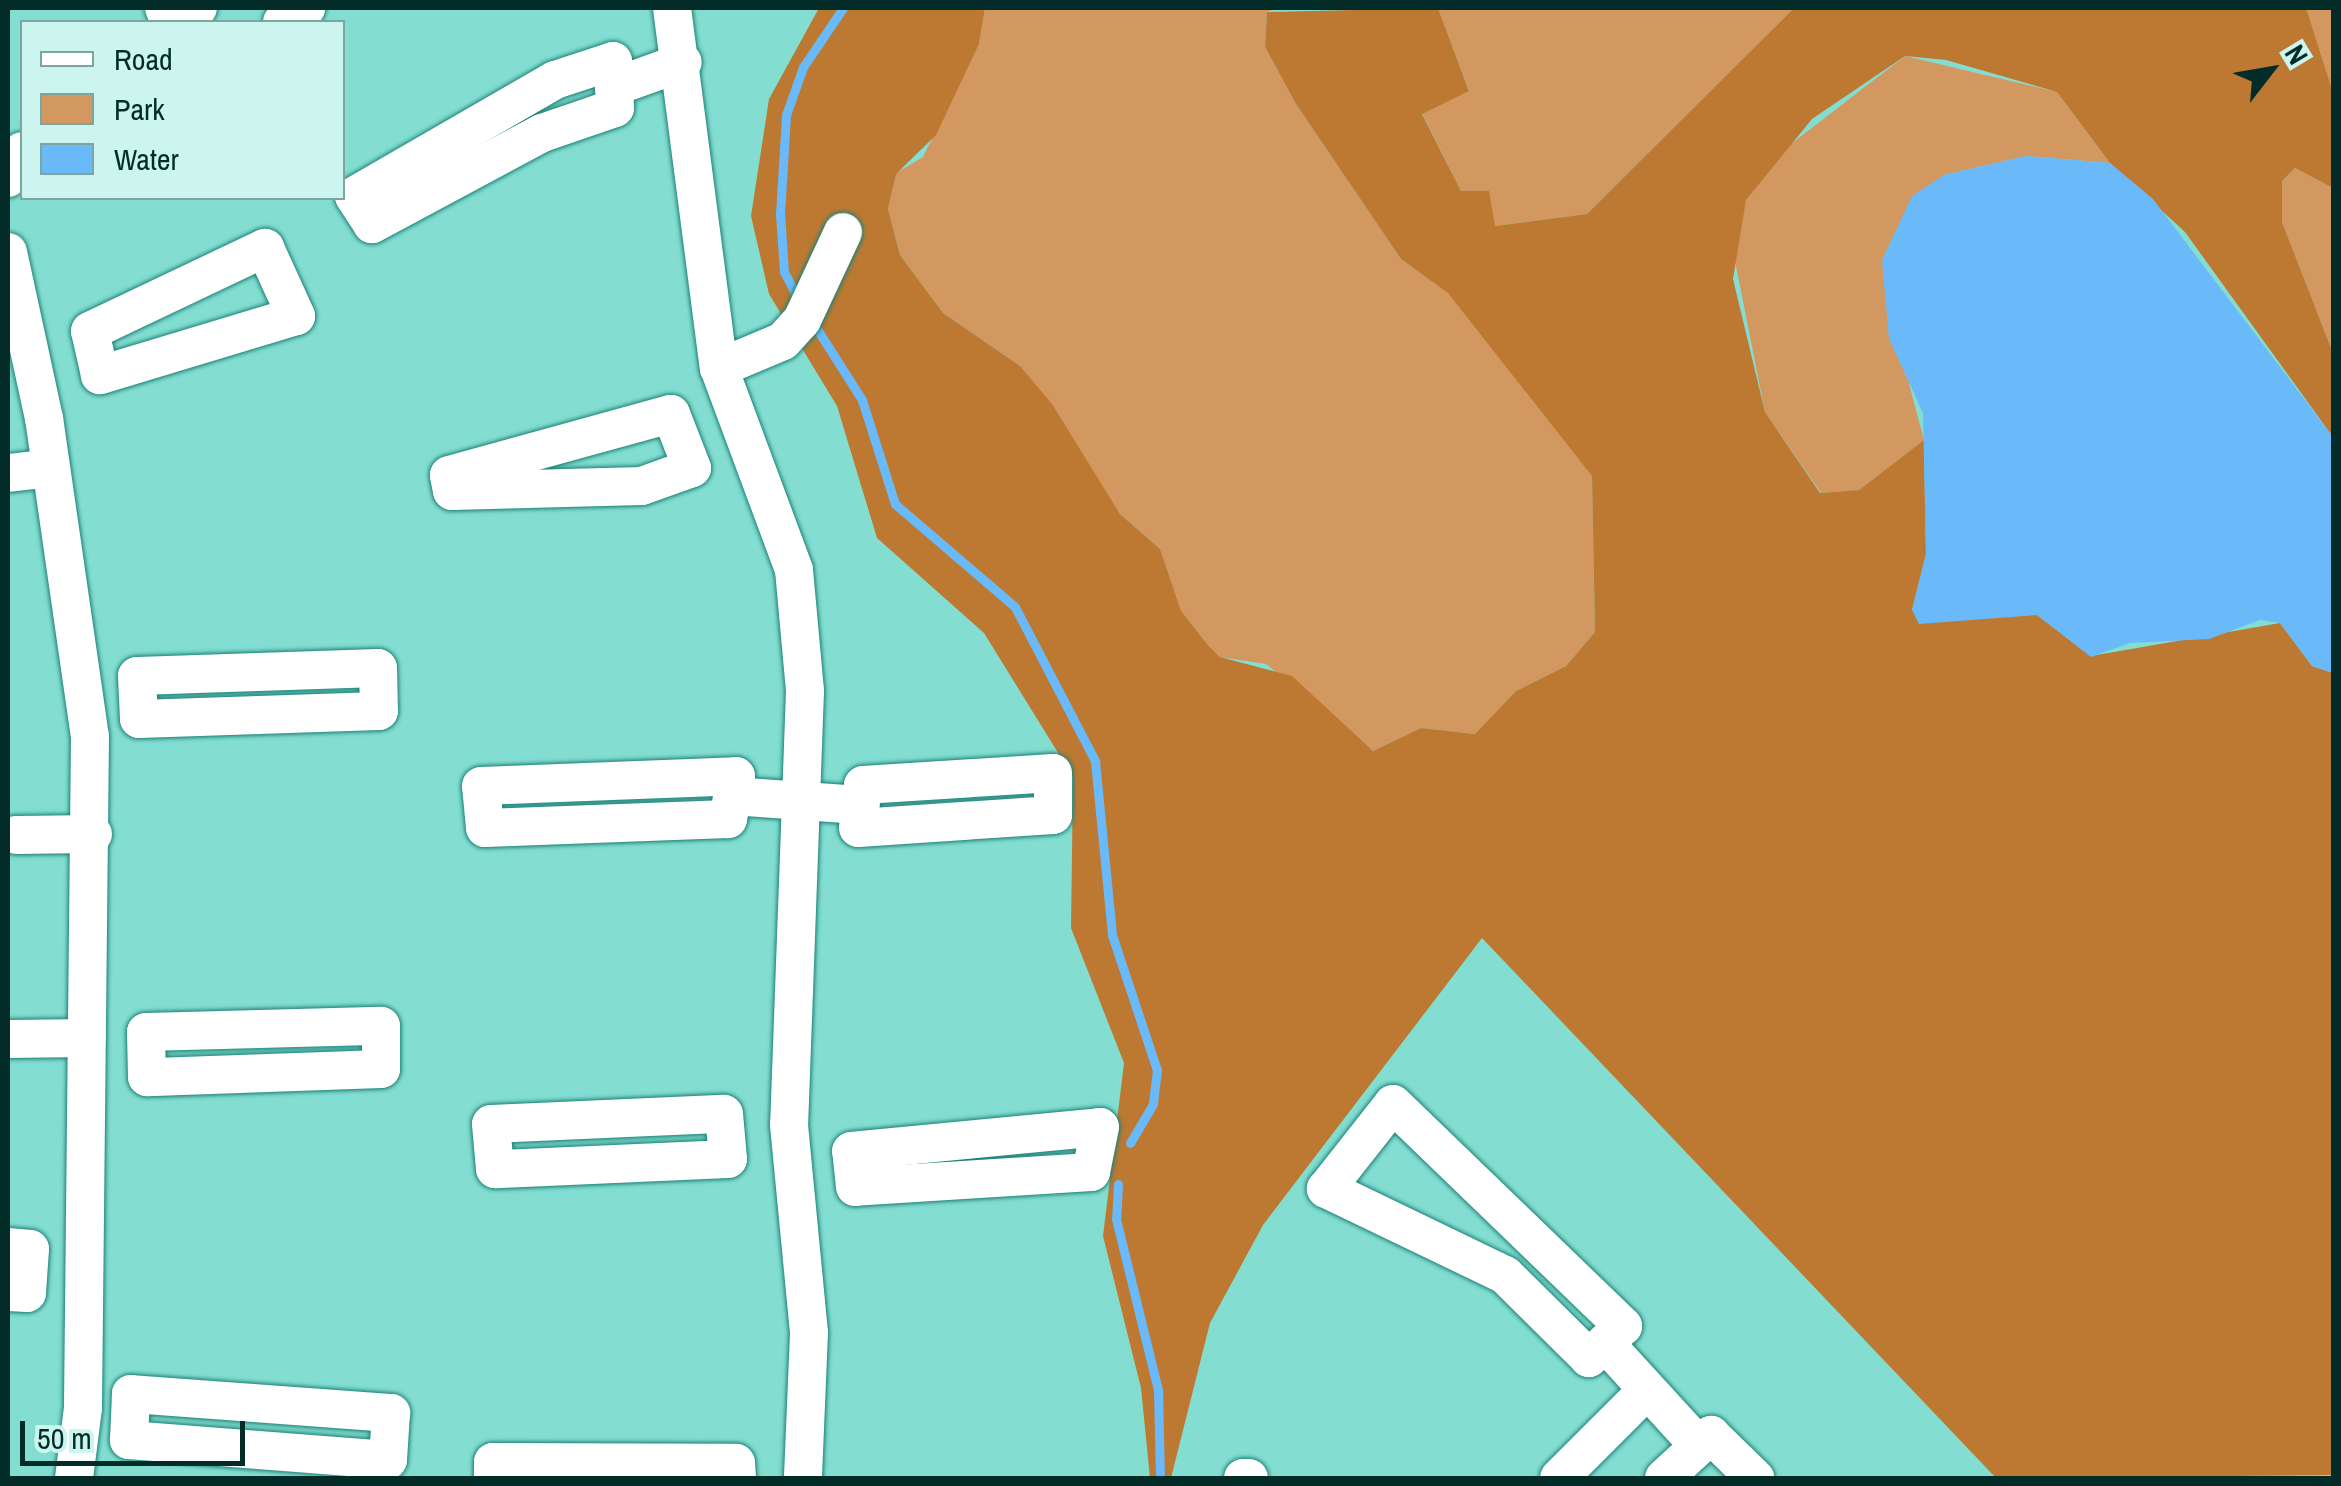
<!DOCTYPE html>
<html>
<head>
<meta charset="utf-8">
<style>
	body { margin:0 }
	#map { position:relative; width:2341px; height:1486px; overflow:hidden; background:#83ded1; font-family:"Archivo Narrow",sans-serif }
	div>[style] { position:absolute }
	.green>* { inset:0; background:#d39860 }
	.forest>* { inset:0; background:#bd7931 }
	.water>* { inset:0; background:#6abaf9 }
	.stream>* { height:9px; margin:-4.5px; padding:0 4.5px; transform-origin:4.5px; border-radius:4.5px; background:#6abaf9 }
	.roads { filter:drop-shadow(0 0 2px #1c8176) drop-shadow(0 0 2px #1c8176) }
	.minor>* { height:38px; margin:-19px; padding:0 19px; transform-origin:19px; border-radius:19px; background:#fff }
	span { translate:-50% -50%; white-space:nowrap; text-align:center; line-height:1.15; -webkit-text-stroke:8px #cbf5ee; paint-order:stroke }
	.frame { position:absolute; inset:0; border:10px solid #032c28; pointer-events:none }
	.legend { position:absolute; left:20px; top:20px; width:325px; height:180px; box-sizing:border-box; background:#cbf5ee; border:2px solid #7ba59f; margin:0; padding:12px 18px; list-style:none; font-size:30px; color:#032c28 }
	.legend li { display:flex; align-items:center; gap:20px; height:50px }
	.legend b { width:50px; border:2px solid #7ba59f }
	.north { position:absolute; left:2221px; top:20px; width:100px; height:100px; -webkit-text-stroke:8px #cbf5ee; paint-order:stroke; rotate:59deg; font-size:28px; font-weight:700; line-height:40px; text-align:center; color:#032c28 }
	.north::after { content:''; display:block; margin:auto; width:35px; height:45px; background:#032c28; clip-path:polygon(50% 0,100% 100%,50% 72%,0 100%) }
	.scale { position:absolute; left:20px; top:1421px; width:225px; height:45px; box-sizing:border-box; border:5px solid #032c28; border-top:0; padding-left:12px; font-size:30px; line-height:35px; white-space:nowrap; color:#032c28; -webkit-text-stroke:8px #cbf5ee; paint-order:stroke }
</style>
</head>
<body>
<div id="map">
	<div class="green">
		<div style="clip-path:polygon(985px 8px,1279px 8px,1267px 12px,1265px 47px,1296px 104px,1401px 259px,1448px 292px,1592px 475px,1595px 632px,1566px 666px,1516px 691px,1475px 734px,1421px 728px,1373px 751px,1266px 664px,1220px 657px,1207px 644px,1180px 611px,1160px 549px,1120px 514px,1020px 366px,943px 313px,900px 255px,888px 209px,896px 173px,923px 157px,979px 44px)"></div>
		<div style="clip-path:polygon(1438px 8px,1794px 8px,1587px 214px,1495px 226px,1461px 191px,1422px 113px,1469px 90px)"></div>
		<div style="clip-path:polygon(2306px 8px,2333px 8px,2333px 93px,2324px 83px)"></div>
		<div style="clip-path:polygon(1905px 56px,2057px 92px,2110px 163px,2026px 156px,1944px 175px,1909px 384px,1924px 440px,1859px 490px,1821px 493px,1765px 412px,1733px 251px,1746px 200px,1778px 154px)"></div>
		<div style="clip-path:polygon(2295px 168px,2333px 188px,2333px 353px,2282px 222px,2282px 181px)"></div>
	</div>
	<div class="forest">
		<div style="clip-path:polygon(819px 8px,985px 8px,979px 44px,936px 135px,896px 174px,888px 209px,900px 255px,943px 313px,1020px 366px,1052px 404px,1120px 514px,1160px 549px,1181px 611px,1207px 644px,1220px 657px,1292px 676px,1373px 751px,1421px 728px,1475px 734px,1516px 691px,1566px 666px,1595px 632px,1592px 476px,1448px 293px,1401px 259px,1296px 104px,1265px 47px,1267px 12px,1438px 8px,1469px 91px,1422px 114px,1461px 191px,1489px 191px,1495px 226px,1587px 214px,1794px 8px,2306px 8px,2333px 93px,2333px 188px,2295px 168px,2282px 181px,2282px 222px,2333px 353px,2333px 437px,2185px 232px,2110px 163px,2057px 92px,1946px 60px,1905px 56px,1812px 119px,1746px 200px,1733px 279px,1765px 412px,1820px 493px,1859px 490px,1924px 440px,1926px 554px,1912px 610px,2037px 615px,2091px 656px,2280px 623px,2312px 666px,2333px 673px,2333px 1475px,1996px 1478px,1482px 938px,1263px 1225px,1210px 1323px,1171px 1478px,1150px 1478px,1141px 1388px,1103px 1236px,1124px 1063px,1071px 928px,1073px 777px,984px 633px,877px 538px,837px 406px,769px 294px,751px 216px,769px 99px)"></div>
	</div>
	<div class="water">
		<div style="clip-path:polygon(2026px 156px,2110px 163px,2153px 199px,2333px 437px,2333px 673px,2312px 666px,2280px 623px,2260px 620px,2209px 639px,2130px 643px,2091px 657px,2037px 615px,1919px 624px,1912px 610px,1926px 554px,1923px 413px,1889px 339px,1882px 260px,1912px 196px,1944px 175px)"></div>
	</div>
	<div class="stream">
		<div style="left:797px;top:297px;width:28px;rotate:-117deg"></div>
		<div style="left:784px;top:272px;width:58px;rotate:-93.9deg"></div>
		<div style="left:780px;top:214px;width:99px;rotate:-86.5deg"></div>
		<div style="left:786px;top:115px;width:51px;rotate:-70.5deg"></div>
		<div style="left:803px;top:67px;width:71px;rotate:-55.9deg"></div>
		<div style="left:817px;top:329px;width:84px;rotate:57.6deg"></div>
		<div style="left:862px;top:400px;width:109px;rotate:72.4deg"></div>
		<div style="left:895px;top:504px;width:158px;rotate:40.6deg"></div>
		<div style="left:1015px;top:607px;width:174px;rotate:62.5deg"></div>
		<div style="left:1095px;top:761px;width:175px;rotate:84.4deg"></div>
		<div style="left:1112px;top:935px;width:142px;rotate:71.6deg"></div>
		<div style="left:1157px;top:1070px;width:34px;rotate:97deg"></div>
		<div style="left:1153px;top:1104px;width:45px;rotate:120.5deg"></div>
		<div style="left:1118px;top:1184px;width:35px;rotate:93deg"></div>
		<div style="left:1116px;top:1219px;width:176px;rotate:76.2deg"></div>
		<div style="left:1158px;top:1390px;width:88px;rotate:88.7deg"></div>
	</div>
	<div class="roads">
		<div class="minor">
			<div style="left:164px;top:8px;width:12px;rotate:66deg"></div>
			<div style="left:169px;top:19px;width:31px;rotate:-21deg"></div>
			<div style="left:672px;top:8px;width:363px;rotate:82.6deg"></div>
			<div style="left:719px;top:368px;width:215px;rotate:69.6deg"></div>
			<div style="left:794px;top:570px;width:121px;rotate:84.8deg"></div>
			<div style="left:805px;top:691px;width:434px;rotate:92.1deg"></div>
			<div style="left:789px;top:1125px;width:209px;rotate:84.5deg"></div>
			<div style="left:809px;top:1333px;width:145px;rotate:92.4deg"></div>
			<div style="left:282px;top:22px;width:28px;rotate:-30deg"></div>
			<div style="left:613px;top:61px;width:47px;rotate:87.6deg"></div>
			<div style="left:615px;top:108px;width:77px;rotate:161.1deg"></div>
			<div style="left:542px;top:133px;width:193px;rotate:151.8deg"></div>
			<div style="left:372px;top:224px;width:33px;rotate:-123deg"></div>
			<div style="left:354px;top:196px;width:232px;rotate:-30deg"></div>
			<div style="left:555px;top:80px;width:61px;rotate:-18.1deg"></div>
			<div style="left:614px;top:87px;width:73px;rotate:-19.9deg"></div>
			<div style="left:8px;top:178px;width:30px;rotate:-63deg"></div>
			<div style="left:265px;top:248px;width:75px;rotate:65.5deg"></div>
			<div style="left:296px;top:316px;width:205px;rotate:163.2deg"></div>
			<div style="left:100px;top:375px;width:45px;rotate:-102.8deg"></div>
			<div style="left:90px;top:331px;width:194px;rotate:-25.4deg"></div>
			<div style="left:8px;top:252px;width:170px;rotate:77.8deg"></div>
			<div style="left:44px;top:418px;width:321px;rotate:81.8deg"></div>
			<div style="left:90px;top:736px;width:672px;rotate:90.6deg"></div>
			<div style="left:83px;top:1408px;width:71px;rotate:97.3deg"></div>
			<div style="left:719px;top:368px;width:69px;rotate:-22.9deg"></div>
			<div style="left:783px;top:341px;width:28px;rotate:-48deg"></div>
			<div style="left:802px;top:320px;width:97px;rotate:-65deg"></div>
			<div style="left:671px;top:414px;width:58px;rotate:68.7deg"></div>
			<div style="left:692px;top:468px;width:53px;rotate:160.2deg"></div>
			<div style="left:642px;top:486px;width:190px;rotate:178.5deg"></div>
			<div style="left:452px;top:491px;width:16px;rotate:-101deg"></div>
			<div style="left:449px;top:475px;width:230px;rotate:-15.4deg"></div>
			<div style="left:8px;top:473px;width:43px;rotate:-6.6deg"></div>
			<div style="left:378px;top:668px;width:43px;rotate:88.7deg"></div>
			<div style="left:379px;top:711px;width:240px;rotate:178.1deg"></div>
			<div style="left:139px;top:719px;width:43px;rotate:-92.7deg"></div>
			<div style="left:137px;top:676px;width:241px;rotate:-1.9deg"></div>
			<div style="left:1053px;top:773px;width:42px;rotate:90deg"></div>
			<div style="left:1053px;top:815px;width:195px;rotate:176.2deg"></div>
			<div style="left:858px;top:828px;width:43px;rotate:-83.4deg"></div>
			<div style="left:863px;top:785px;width:190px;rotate:-3.6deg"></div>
			<div style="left:736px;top:776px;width:44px;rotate:100.5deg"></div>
			<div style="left:728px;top:819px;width:243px;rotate:177.9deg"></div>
			<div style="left:485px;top:828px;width:42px;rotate:-95.4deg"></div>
			<div style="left:481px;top:786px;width:255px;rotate:-2.2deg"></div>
			<div style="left:732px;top:796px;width:128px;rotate:4deg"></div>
			<div style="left:16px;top:835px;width:77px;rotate:-0.7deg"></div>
			<div style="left:381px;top:1026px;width:43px;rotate:90deg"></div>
			<div style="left:381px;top:1069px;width:234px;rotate:178deg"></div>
			<div style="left:147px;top:1077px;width:45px;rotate:-91.3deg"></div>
			<div style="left:146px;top:1032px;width:235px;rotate:-1.5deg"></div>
			<div style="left:8px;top:1039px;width:79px;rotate:-0.7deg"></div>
			<div style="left:1393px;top:1104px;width:320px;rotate:44deg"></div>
			<div style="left:1623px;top:1326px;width:47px;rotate:136.7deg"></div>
			<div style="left:1589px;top:1358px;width:118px;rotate:-135.3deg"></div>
			<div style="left:1505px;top:1275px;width:199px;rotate:-154.3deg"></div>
			<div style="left:1326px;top:1189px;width:108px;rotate:-51.8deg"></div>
			<div style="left:724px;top:1114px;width:45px;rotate:84.9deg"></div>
			<div style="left:728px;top:1159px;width:233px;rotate:177.5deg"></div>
			<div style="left:495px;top:1169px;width:45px;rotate:-95.1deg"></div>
			<div style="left:491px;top:1124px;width:233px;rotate:-2.5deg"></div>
			<div style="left:1100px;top:1127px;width:46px;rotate:101.3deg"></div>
			<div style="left:1091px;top:1172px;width:236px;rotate:176.4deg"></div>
			<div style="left:855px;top:1187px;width:36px;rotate:-96deg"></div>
			<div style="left:851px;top:1151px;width:250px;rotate:-5.5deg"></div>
			<div style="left:8px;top:1247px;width:22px;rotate:5deg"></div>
			<div style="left:30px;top:1249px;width:44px;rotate:93.9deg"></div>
			<div style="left:27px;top:1293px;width:19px;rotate:-177deg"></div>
			<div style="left:1605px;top:1343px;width:139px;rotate:47.6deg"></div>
			<div style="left:131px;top:1394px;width:261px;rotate:4.2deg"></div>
			<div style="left:391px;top:1413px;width:47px;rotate:93.7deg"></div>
			<div style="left:388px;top:1460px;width:260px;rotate:-175.6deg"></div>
			<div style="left:129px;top:1440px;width:46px;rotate:-87.5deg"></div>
			<div style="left:493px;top:1478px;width:16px;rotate:-90deg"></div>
			<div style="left:493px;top:1462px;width:243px;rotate:0.2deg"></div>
			<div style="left:736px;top:1463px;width:15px;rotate:86deg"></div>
			<div style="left:1243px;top:1478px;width:6px"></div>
			<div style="left:1559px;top:1478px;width:124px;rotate:-45deg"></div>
			<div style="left:1664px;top:1478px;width:64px;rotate:-42.5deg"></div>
			<div style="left:1711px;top:1435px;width:62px;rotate:44.3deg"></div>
		</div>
	</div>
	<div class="frame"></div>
	<ul class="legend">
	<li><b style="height:12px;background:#fff"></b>Road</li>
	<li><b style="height:28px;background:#d39860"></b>Park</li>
	<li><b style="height:28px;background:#6abaf9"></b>Water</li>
	</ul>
	<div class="north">N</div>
	<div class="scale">50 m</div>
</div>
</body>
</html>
